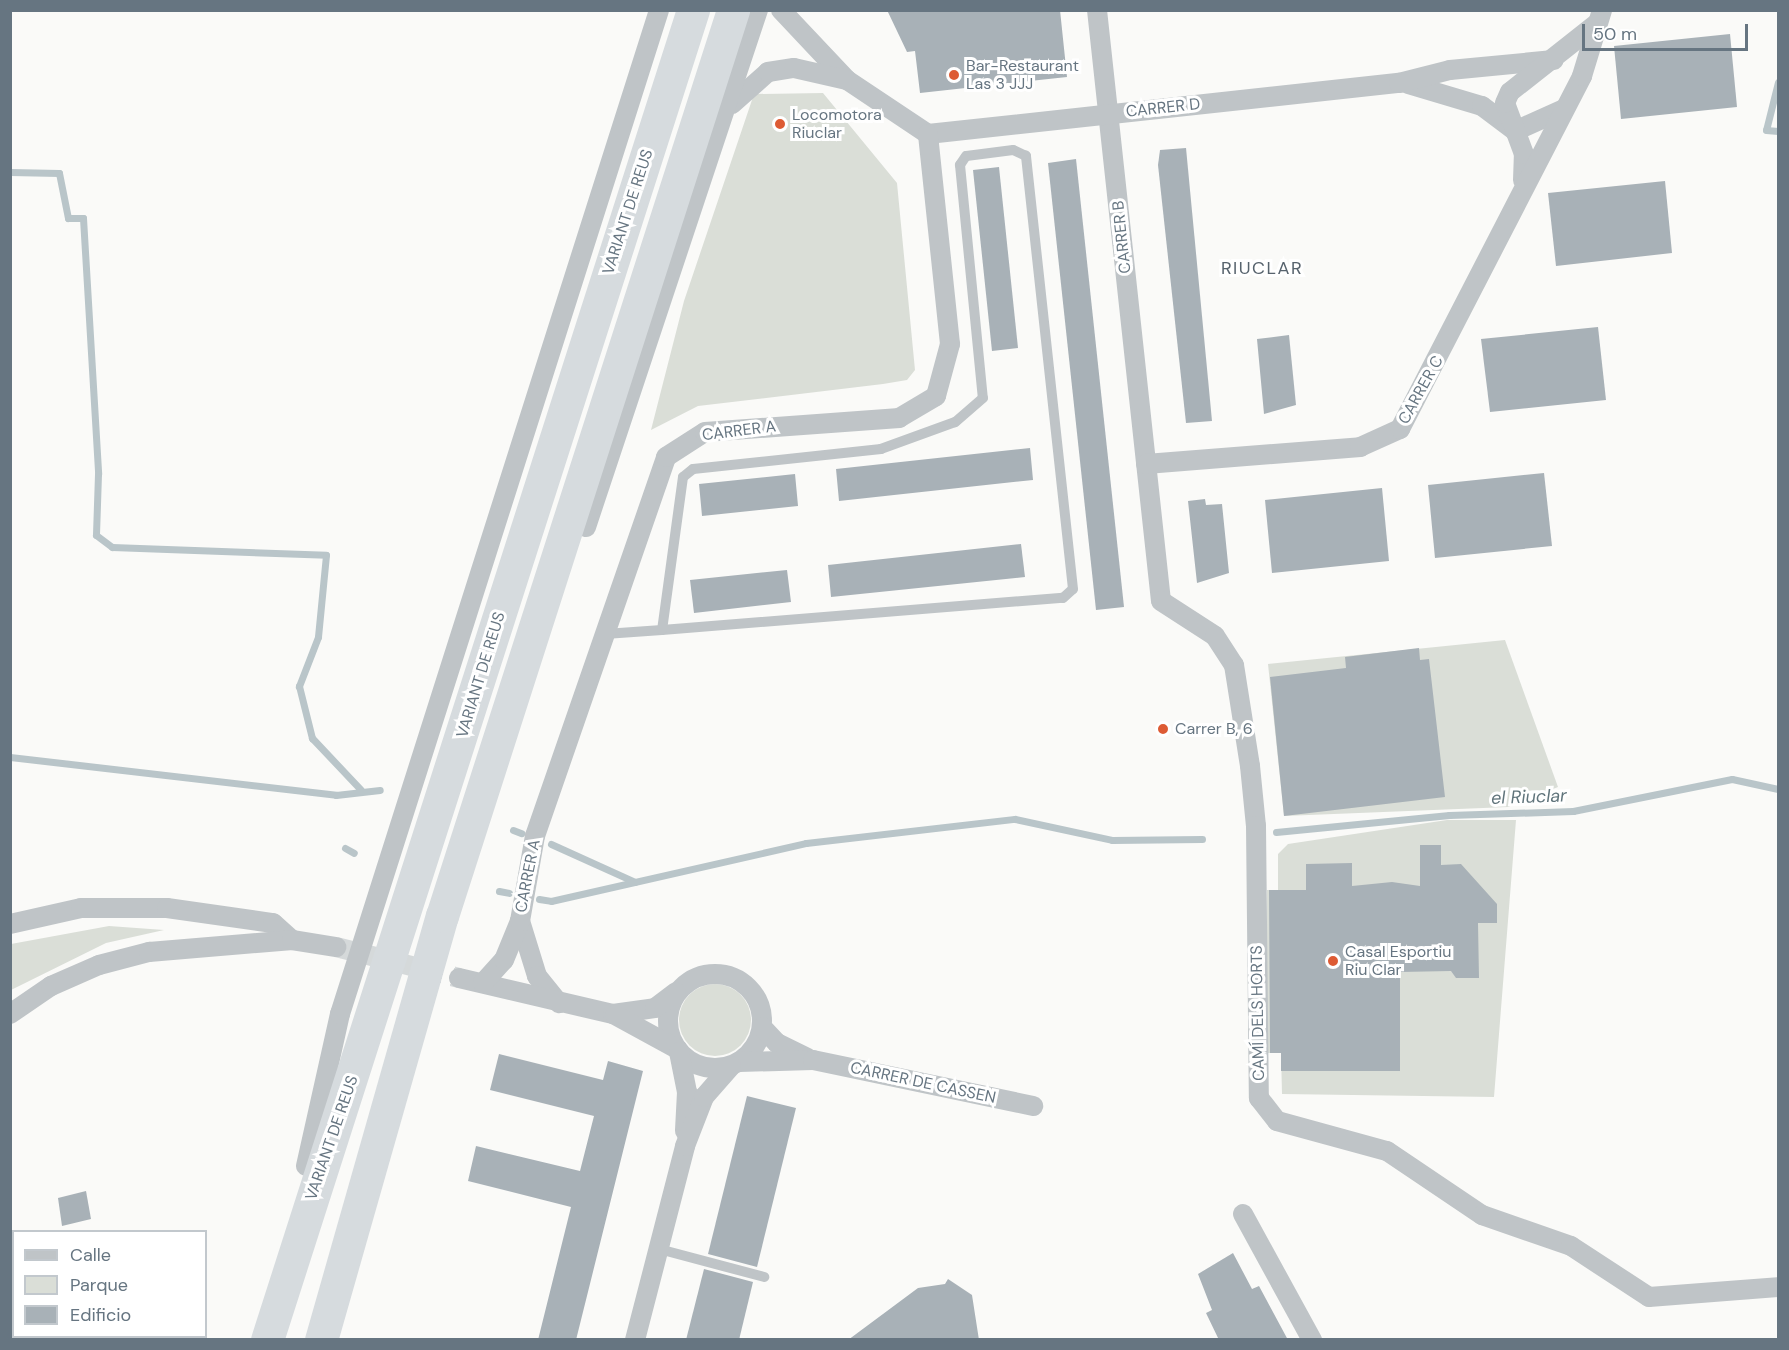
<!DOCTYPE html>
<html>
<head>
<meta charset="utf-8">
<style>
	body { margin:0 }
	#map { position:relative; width:1789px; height:1350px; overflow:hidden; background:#fafaf8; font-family:"DM Sans",sans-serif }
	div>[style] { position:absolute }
	.green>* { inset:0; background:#daded7 }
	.round { border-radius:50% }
	.stream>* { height:7px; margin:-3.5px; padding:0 3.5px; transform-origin:3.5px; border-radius:3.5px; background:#b9c5c9 }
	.building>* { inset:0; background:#a8b1b7 }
	.minor-tunnel>* { height:20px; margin-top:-10px; transform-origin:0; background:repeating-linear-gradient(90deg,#d5d9da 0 20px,transparent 0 30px) }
	.service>* { height:10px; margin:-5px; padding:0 5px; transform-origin:5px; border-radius:5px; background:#bfc4c7 }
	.minor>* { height:20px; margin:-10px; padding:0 10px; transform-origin:10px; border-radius:10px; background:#bfc4c7 }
	.minor>.ring { margin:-10px; padding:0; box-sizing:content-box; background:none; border:20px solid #bfc4c7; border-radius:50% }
	.trunk>* { height:33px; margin:-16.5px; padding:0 16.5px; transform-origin:16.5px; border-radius:16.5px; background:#d6dbde }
	.dots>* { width:16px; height:16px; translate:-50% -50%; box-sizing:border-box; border:3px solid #fff; border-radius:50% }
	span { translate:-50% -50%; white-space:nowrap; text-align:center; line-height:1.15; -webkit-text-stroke:6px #fff; paint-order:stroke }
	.poi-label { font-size:16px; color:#667581 }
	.left { translate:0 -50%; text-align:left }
	.street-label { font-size:16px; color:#667581 }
	.neighbourhood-label { font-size:18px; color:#57636d; letter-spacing:1.5px }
	.water-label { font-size:18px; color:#60747b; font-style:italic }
	.frame { position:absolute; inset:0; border:12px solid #667581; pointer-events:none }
	.legend { position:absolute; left:12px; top:1230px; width:195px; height:108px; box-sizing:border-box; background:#fff; border:2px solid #c2c8cd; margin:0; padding:8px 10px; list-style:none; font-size:18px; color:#667581 }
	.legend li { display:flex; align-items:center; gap:12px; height:30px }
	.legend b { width:30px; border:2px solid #c2c8cd }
	.scale { position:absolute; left:1582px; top:24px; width:166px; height:27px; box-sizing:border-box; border:3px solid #667581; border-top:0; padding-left:8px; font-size:18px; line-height:21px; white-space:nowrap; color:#667581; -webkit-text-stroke:4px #fff; paint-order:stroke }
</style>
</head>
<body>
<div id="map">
	<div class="green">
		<div style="clip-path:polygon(823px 93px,897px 183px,915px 370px,907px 380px,883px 384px,698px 406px,651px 430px,684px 301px,754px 94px)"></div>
		<div style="clip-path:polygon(1505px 640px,1558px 787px,1508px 807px,1284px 816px,1268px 664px)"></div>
		<div style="clip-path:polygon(1447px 820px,1516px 820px,1494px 1097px,1282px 1094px,1281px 1053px,1266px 1053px,1267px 890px,1278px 890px,1278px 854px,1288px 844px)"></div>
		<div style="clip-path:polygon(109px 926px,164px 930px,106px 943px,11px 990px,11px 944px)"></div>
		<div class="round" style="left:679px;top:984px;width:72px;height:72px"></div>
	</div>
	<div class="stream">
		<div style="left:1778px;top:82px;width:49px;rotate:104deg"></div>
		<div style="left:1766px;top:130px;width:12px;rotate:5deg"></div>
		<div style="left:10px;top:172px;width:49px;rotate:1.2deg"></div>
		<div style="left:59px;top:173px;width:46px;rotate:78.7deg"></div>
		<div style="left:68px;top:218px;width:15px"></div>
		<div style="left:83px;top:218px;width:256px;rotate:86.6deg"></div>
		<div style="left:98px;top:474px;width:61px;rotate:91.9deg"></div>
		<div style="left:96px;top:535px;width:20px;rotate:37deg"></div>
		<div style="left:112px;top:547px;width:214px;rotate:2.1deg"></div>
		<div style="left:326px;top:555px;width:82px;rotate:95.6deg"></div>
		<div style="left:318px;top:637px;width:53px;rotate:111.2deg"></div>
		<div style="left:299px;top:686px;width:54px;rotate:76deg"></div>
		<div style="left:312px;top:738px;width:71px;rotate:46.7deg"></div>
		<div style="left:10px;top:757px;width:328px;rotate:6.6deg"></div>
		<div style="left:336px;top:795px;width:44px;rotate:-6.5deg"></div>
		<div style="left:513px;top:830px;width:9px;rotate:21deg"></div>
		<div style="left:1276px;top:832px;width:174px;rotate:-5.6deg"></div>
		<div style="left:1449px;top:815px;width:124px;rotate:-1.8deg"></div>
		<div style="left:1573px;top:811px;width:162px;rotate:-11.4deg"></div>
		<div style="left:1732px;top:779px;width:47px;rotate:12.3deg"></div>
		<div style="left:551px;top:844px;width:92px;rotate:24.3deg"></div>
		<div style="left:345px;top:848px;width:10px;rotate:29deg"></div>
		<div style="left:499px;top:891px;width:10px;rotate:11deg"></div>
		<div style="left:539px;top:899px;width:12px;rotate:9deg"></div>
		<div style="left:551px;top:901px;width:262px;rotate:-12.8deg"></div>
		<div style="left:806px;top:843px;width:210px;rotate:-6.6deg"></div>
		<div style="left:1015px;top:819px;width:99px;rotate:12.2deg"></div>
		<div style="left:1112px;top:840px;width:90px;rotate:-0.6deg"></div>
	</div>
	<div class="building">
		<div style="clip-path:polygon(887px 10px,1060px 10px,1067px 77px,920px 93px,915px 51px,907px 52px)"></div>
		<div style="clip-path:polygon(1730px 34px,1737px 107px,1621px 119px,1614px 46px)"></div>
		<div style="clip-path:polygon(1186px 148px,1212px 421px,1186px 423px,1158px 165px,1160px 150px)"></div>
		<div style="clip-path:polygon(1076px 159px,1124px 607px,1096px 610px,1048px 163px)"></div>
		<div style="clip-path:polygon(999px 167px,1018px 348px,992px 351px,973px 170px)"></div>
		<div style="clip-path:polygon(1665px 181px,1672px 253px,1556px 266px,1548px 193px)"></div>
		<div style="clip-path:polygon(1598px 327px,1606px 400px,1490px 412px,1481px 339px)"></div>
		<div style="clip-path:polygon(1289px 335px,1296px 405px,1264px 414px,1257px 339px)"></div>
		<div style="clip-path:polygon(1030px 448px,1033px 480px,839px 501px,836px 469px)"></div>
		<div style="clip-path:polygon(1544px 473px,1552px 546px,1435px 558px,1428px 485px)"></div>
		<div style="clip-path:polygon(795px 474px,798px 506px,702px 516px,699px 484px)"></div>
		<div style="clip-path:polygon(1382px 488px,1389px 561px,1272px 573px,1265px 500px)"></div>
		<div style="clip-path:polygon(1205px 499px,1206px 505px,1222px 504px,1229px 573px,1197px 583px,1188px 501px)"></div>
		<div style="clip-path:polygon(1021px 544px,1025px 577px,831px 597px,828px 565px)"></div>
		<div style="clip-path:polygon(787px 570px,791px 602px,694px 613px,690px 580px)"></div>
		<div style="clip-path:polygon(1419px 648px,1420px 660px,1429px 659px,1445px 797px,1284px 816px,1270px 677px,1346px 668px,1345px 657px)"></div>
		<div style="clip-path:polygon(1420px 845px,1441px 845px,1441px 865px,1461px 864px,1497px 904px,1497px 923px,1478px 923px,1479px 978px,1456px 978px,1451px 971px,1400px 972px,1400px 1071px,1281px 1071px,1281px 1053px,1270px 1053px,1269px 890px,1306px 890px,1306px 864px,1352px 863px,1352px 886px,1392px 882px,1420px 886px)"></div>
		<div style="clip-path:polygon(499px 1054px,603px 1080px,608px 1061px,643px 1071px,576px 1340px,538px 1340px,571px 1207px,468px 1181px,476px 1146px,580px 1171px,594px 1116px,490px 1090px)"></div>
		<div style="clip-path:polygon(747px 1096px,796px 1108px,757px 1267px,708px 1254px)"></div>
		<div style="clip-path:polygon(86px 1191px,91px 1219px,62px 1226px,58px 1198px)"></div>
		<div style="clip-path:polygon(1233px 1253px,1252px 1289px,1259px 1286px,1288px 1340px,1219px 1340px,1206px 1313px,1212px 1310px,1198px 1274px)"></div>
		<div style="clip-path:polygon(704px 1269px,753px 1282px,739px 1340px,686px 1340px)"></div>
		<div style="clip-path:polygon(948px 1279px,972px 1295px,979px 1340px,848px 1340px,918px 1288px,945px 1284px)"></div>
	</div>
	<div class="minor-tunnel">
		<div style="left:336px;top:947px;width:127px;rotate:14.1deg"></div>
	</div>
	<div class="service">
		<div style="left:605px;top:634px;width:57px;rotate:-4deg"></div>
		<div style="left:662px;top:630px;width:402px;rotate:-4.6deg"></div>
		<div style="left:1063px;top:598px;width:13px;rotate:-42deg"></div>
		<div style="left:1073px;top:589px;width:436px;rotate:-96.2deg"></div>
		<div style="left:1026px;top:156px;width:14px;rotate:-155deg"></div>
		<div style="left:1013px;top:150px;width:47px;rotate:172.7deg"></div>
		<div style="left:966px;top:156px;width:11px;rotate:124deg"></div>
		<div style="left:960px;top:165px;width:234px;rotate:84.4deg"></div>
		<div style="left:983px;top:398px;width:37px;rotate:139deg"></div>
		<div style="left:955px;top:422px;width:79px;rotate:160deg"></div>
		<div style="left:881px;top:449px;width:189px;rotate:173.9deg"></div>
		<div style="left:693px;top:469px;width:13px;rotate:141deg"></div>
		<div style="left:683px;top:477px;width:154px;rotate:97.8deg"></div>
		<div style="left:659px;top:1249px;width:109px;rotate:14.9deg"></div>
	</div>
	<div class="minor">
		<div style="left:781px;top:10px;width:96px;rotate:46.7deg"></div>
		<div style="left:847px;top:80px;width:97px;rotate:33.7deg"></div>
		<div style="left:1097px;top:10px;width:594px;rotate:83.82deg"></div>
		<div style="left:1161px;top:601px;width:64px;rotate:32.9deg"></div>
		<div style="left:1215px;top:636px;width:35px;rotate:57deg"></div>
		<div style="left:1234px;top:665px;width:102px;rotate:81deg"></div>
		<div style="left:1250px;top:766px;width:60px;rotate:84.3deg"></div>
		<div style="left:1256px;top:826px;width:272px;rotate:89.4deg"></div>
		<div style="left:1259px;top:1098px;width:29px;rotate:52deg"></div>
		<div style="left:1277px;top:1121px;width:114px;rotate:15.3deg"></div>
		<div style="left:1387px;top:1151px;width:115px;rotate:34deg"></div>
		<div style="left:1482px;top:1215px;width:94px;rotate:19.2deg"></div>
		<div style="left:1571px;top:1246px;width:93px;rotate:33.2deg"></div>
		<div style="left:1649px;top:1297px;width:129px;rotate:-4.4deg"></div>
		<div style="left:1408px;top:84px;width:77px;rotate:16.6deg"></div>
		<div style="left:1482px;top:106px;width:40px;rotate:37deg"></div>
		<div style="left:732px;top:104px;width:48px;rotate:-41.6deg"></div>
		<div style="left:768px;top:72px;width:26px;rotate:-9deg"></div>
		<div style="left:794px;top:68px;width:54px;rotate:12.8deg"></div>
		<div style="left:1515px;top:131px;width:54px;rotate:-24.2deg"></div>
		<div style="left:928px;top:134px;width:474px;rotate:-6.2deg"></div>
		<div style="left:1399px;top:83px;width:53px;rotate:-14.3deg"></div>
		<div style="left:1450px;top:70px;width:104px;rotate:-5.5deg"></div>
		<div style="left:1523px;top:180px;width:26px;rotate:-88deg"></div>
		<div style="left:1524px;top:154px;width:54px;rotate:-110.4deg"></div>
		<div style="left:1505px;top:103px;width:12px;rotate:-66deg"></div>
		<div style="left:1510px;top:92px;width:110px;rotate:-38.3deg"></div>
		<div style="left:1146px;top:464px;width:215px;rotate:-4.5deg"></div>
		<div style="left:1360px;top:447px;width:44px;rotate:-24.2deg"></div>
		<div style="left:1400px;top:429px;width:397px;rotate:-62.7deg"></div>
		<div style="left:1582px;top:76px;width:69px;rotate:-73.1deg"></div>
		<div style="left:586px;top:527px;width:545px;rotate:-71.6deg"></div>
		<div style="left:520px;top:921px;width:58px;rotate:72.8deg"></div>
		<div style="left:537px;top:976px;width:35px;rotate:51deg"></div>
		<div style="left:10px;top:924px;width:73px;rotate:-12.7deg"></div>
		<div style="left:81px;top:908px;width:86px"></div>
		<div style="left:167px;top:908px;width:107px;rotate:8.1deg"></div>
		<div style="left:273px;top:923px;width:25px;rotate:42deg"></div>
		<div class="ring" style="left:668px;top:974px;width:74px;height:74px"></div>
		<div style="left:459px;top:978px;width:158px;rotate:13.2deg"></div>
		<div style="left:613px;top:1014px;width:42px;rotate:-8.1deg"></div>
		<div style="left:655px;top:1008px;width:26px;rotate:-37deg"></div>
		<div style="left:483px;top:983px;width:31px;rotate:-48deg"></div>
		<div style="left:504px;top:960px;width:42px;rotate:-67.7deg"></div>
		<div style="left:520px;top:921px;width:86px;rotate:-80deg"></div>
		<div style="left:535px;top:836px;width:401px;rotate:-70.9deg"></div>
		<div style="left:666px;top:457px;width:46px;rotate:-32.7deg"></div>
		<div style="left:705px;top:432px;width:195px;rotate:-4.1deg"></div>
		<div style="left:899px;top:418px;width:43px;rotate:-30.7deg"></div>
		<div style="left:936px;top:396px;width:54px;rotate:-74.9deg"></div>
		<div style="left:950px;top:344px;width:211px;rotate:-96deg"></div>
		<div style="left:10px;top:1014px;width:50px;rotate:-34.3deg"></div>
		<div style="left:51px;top:986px;width:52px;rotate:-23.6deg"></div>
		<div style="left:99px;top:965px;width:52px;rotate:-14.6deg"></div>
		<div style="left:149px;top:952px;width:144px;rotate:-4.8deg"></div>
		<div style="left:292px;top:940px;width:45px;rotate:9deg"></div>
		<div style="left:615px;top:1015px;width:71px;rotate:28.7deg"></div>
		<div style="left:762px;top:1027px;width:22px;rotate:47deg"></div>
		<div style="left:777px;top:1043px;width:34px;rotate:26deg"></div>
		<div style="left:679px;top:1052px;width:41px;rotate:78.7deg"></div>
		<div style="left:687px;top:1092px;width:39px;rotate:93deg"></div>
		<div style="left:739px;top:1062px;width:74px;rotate:-1.5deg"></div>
		<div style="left:813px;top:1060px;width:225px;rotate:11.8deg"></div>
		<div style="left:306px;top:1166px;width:156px;rotate:-77.4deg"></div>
		<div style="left:340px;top:1014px;width:1053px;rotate:-72.37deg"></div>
		<div style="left:1243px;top:1214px;width:144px;rotate:61.3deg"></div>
		<div style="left:635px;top:1340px;width:200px;rotate:-75.5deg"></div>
		<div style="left:685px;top:1146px;width:53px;rotate:-68.8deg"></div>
		<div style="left:704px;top:1097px;width:41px;rotate:-48.9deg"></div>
	</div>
	<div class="trunk">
		<div style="left:267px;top:1340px;width:1397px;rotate:-72.24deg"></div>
		<div style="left:321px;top:1340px;width:441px;rotate:-74.1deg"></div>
		<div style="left:442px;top:916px;width:952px;rotate:-72.19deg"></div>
	</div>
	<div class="dots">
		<div style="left:954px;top:75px;background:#dd5b34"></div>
		<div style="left:780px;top:124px;background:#dd5b34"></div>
		<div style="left:1163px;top:729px;background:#dd5b34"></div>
		<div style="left:1333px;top:961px;background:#dd5b34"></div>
	</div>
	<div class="poi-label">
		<span class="left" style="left:966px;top:75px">Bar-Restaurant<br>Las 3 JJJ</span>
		<span class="left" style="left:792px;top:124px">Locomotora<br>Riuclar</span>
		<span class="left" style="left:1175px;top:729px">Carrer B, 6</span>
		<span class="left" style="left:1345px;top:961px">Casal Esportiu<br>Riu Clar</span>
	</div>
	<div class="street-label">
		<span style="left:1163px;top:108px;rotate:-6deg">CARRER D</span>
		<span style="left:628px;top:212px;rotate:-72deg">VARIANT DE REUS</span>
		<span style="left:1122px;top:237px;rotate:-96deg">CARRER B</span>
		<span style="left:1421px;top:390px;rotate:-61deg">CARRER C</span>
		<span style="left:739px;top:431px;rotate:-7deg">CARRER A</span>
		<span style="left:481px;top:675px;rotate:-73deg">VARIANT DE REUS</span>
		<span style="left:528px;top:876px;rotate:-79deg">CARRER A</span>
		<span style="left:1258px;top:1013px;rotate:-91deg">CAMÍ DELS HORTS</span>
		<span style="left:923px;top:1083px;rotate:12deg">CARRER DE CASSEN</span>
		<span style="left:332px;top:1138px;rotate:-71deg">VARIANT DE REUS</span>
	</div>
	<div class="neighbourhood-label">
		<span style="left:1262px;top:268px">RIUCLAR</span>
	</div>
	<div class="water-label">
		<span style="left:1529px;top:797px;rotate:-2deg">el Riuclar</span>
	</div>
	<div class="frame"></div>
	<ul class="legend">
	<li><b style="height:8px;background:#bfc4c7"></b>Calle</li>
	<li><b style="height:16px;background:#daded7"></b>Parque</li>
	<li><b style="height:16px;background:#a8b1b7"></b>Edificio</li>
	</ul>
	<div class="scale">50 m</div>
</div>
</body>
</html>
